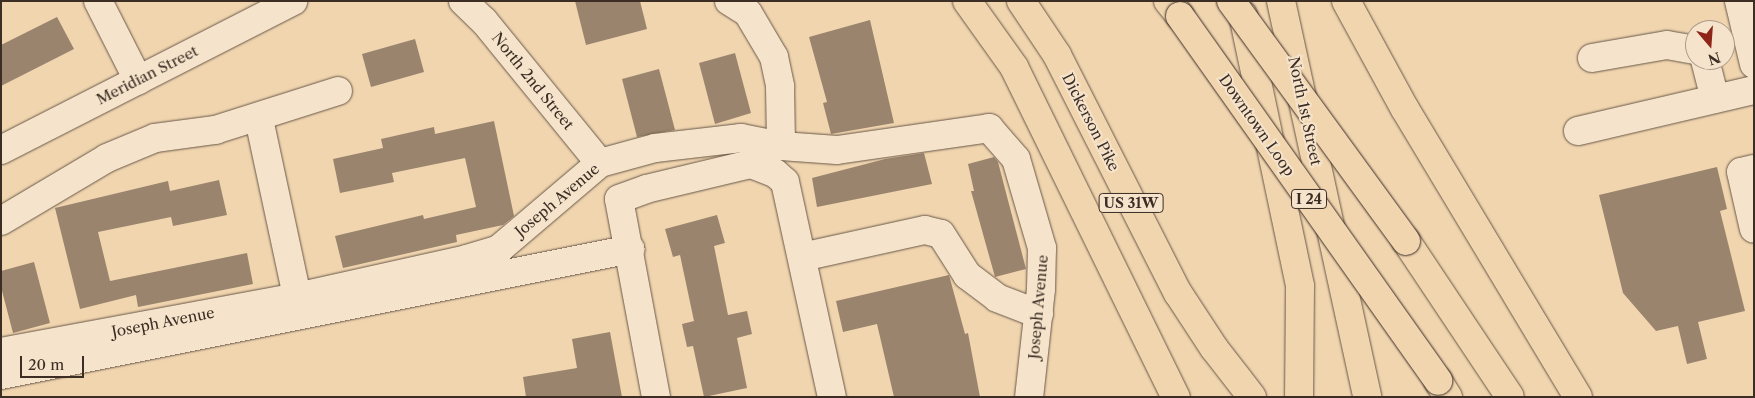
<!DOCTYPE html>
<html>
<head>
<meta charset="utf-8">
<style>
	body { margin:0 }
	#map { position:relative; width:1755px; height:398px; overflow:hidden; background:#f0d5af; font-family:"Libre Caslon Text",serif }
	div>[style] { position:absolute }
	.building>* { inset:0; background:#9a846d }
	.roads { filter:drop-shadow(0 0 1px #695748) drop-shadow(0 0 1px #695748) }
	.minor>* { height:28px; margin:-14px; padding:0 14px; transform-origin:14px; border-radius:14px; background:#f5e4cb }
	.major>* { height:28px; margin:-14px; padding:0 14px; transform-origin:14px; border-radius:14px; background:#f0d5af }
	.highway>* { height:28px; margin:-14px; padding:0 14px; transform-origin:14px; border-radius:14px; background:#f0d5af }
	.bridges { filter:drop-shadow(0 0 1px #3c2d25) drop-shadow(0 0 1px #3c2d25) }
	.highway-bridge>* { height:28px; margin:-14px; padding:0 14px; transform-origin:14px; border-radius:14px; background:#f0d5af }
	span { translate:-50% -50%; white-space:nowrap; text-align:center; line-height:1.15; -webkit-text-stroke:4px #f5e4cb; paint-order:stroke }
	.shield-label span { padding:1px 4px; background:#f5e4cb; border:1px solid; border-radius:4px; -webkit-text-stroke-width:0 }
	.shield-label { font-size:14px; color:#3c2d25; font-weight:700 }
	.street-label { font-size:15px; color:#3c2d25 }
	.frame { position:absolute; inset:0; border:2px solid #3c2d25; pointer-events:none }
	.north { position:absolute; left:1685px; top:20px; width:50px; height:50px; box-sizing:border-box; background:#f5e4cb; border:1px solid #ab9b89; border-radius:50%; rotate:162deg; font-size:14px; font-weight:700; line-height:20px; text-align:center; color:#3c2d25 }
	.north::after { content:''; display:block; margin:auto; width:18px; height:22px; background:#8f2418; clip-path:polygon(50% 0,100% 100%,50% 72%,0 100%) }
	.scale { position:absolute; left:20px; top:356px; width:64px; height:22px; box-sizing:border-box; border:2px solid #3c2d25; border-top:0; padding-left:6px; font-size:15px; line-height:18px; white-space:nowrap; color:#3c2d25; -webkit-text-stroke:4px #f5e4cb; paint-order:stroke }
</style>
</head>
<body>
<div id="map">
	<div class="building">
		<div style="clip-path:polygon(575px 1px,640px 1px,647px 29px,586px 45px)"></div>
		<div style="clip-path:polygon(57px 17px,74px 49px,1px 86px,1px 45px)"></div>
		<div style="clip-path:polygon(870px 20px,894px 123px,831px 134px,823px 103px,827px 102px,809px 37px)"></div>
		<div style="clip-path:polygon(415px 39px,424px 72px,371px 87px,362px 54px)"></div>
		<div style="clip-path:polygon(735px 53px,751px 113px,715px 124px,699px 63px)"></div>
		<div style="clip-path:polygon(659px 69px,675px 130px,637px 137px,622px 79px)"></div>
		<div style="clip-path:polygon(494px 121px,514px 216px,503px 225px,456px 235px,457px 242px,343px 268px,335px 236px,423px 215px,424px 219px,476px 207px,465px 158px,392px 173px,394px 182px,340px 193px,333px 159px,383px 148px,381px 139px,434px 127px,435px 134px)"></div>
		<div style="clip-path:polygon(924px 153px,932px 184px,817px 207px,812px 178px,885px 159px)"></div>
		<div style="clip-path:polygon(994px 157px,998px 162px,1026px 269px,995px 277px,971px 191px,974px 191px,968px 164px)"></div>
		<div style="clip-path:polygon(1717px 167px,1727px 209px,1720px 211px,1745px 311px,1698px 322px,1707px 359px,1687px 364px,1678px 326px,1656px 331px,1623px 293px,1599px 195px)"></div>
		<div style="clip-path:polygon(219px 180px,227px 215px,173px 226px,171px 217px,98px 232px,110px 281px,247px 253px,253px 284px,138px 307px,136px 295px,80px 309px,55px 208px,168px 181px,170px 191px)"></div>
		<div style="clip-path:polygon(717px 215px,725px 243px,714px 246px,728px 315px,747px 311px,752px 334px,737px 338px,747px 388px,704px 397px,693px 346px,687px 347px,682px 324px,694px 321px,680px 255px,673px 257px,665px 229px)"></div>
		<div style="clip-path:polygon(34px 262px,50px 323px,13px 333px,1px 287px,1px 271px)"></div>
		<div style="clip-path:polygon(949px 275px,965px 334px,968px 333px,980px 397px,894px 397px,877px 324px,843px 332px,836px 301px)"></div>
		<div style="clip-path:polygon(610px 332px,622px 397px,526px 397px,523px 377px,577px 368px,572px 339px)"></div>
	</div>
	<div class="roads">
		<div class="minor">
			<div style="left:98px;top:1px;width:89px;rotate:63.1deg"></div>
			<div style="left:463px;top:1px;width:29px;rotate:44deg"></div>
			<div style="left:484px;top:21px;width:183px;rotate:50.8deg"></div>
			<div style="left:729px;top:1px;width:22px;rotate:32deg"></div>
			<div style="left:748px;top:13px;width:51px;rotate:59.4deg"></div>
			<div style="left:774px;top:57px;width:30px;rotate:78deg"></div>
			<div style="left:780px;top:86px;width:60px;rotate:89deg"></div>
			<div style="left:1739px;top:1px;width:65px;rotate:76.6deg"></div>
			<div style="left:1592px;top:58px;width:76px;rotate:-9.8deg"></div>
			<div style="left:1667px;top:45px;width:28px;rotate:10deg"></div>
			<div style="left:1705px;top:60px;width:40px;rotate:75.6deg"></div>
			<div style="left:259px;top:119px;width:182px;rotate:77.9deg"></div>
			<div style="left:1578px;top:131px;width:181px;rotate:-13.1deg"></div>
			<div style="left:1px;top:150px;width:328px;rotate:-27deg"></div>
			<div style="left:1754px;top:169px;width:13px;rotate:167deg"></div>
			<div style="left:1741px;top:172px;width:58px;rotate:77.2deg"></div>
			<div style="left:1px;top:221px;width:123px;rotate:-30.7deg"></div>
			<div style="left:107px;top:158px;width:52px;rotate:-22.6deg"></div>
			<div style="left:155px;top:138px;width:61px;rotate:-7.6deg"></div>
			<div style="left:215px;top:130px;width:129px;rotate:-17.6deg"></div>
			<div style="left:802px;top:257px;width:126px;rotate:-12.4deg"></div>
			<div style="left:925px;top:230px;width:16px;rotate:14deg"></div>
			<div style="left:941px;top:234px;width:49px;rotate:57.6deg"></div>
			<div style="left:967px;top:275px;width:38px;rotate:37deg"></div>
			<div style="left:997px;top:298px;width:45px;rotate:20.9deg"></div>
			<div style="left:1px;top:352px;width:301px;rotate:-10.5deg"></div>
			<div style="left:297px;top:297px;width:174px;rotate:-12.6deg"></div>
			<div style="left:467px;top:259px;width:34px;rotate:-17deg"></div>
			<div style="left:499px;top:249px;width:133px;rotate:-40.4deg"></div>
			<div style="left:600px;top:163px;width:57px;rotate:-15.3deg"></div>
			<div style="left:655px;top:148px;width:87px;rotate:-6.6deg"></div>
			<div style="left:741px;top:138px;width:41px;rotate:11.3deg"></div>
			<div style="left:781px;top:146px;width:56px;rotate:4.1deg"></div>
			<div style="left:837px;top:150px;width:154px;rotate:-8.2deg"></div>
			<div style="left:989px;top:128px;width:41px;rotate:48.9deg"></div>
			<div style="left:1016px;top:159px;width:93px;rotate:73.7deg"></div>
			<div style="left:1042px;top:248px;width:41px;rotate:91.4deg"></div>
			<div style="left:1041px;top:289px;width:109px;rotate:96.3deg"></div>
			<div style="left:1px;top:375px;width:642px;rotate:-11.31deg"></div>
			<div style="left:656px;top:397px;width:201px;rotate:-100.6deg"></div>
			<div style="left:619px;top:199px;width:29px;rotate:-20deg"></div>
			<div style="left:646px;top:189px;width:108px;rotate:-13.4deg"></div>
			<div style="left:751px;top:164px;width:26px;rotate:21deg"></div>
			<div style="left:775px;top:173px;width:13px;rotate:42deg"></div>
			<div style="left:785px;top:182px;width:220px;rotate:77.7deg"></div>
		</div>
		<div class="major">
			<div style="left:967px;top:1px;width:81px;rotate:54.5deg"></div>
			<div style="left:1014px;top:67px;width:368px;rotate:63.9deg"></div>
			<div style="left:1021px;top:1px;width:65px;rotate:56.3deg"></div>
			<div style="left:1057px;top:55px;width:267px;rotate:63.1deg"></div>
			<div style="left:1178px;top:293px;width:66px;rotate:56.8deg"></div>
			<div style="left:1214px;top:348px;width:62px;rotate:52.2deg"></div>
			<div style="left:1281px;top:1px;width:405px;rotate:77.7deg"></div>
			<div style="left:1243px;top:15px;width:277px;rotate:78.1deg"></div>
			<div style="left:1300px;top:286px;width:111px;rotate:90.5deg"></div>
		</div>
		<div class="highway">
			<div style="left:1168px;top:1px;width:19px;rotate:51deg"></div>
			<div style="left:1346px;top:1px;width:123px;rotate:61.4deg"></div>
			<div style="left:1405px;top:109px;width:336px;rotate:59deg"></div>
			<div style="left:1406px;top:241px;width:187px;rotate:56.3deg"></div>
			<div style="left:1438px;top:381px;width:19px;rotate:58deg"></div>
		</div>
	</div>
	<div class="bridges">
		<div class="highway-bridge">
			<div style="left:1231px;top:1px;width:297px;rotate:53.9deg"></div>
			<div style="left:1180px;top:16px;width:447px;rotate:54.7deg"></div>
		</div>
	</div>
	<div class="shield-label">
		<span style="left:1309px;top:199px">I 24</span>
		<span style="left:1131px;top:203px">US 31W</span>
	</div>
	<div class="street-label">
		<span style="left:147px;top:75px;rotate:-27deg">Meridian Street</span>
		<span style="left:533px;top:81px;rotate:51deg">North 2nd Street</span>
		<span style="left:1305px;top:111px;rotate:78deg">North 1st Street</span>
		<span style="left:1091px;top:122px;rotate:63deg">Dickerson Pike</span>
		<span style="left:1257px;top:125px;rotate:55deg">Downtown Loop</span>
		<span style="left:557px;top:200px;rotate:-40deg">Joseph Avenue</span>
		<span style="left:1038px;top:307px;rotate:-85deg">Joseph Avenue</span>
		<span style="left:163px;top:322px;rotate:-11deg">Joseph Avenue</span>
	</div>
	<div class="frame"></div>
	<div class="north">N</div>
	<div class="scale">20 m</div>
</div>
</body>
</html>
